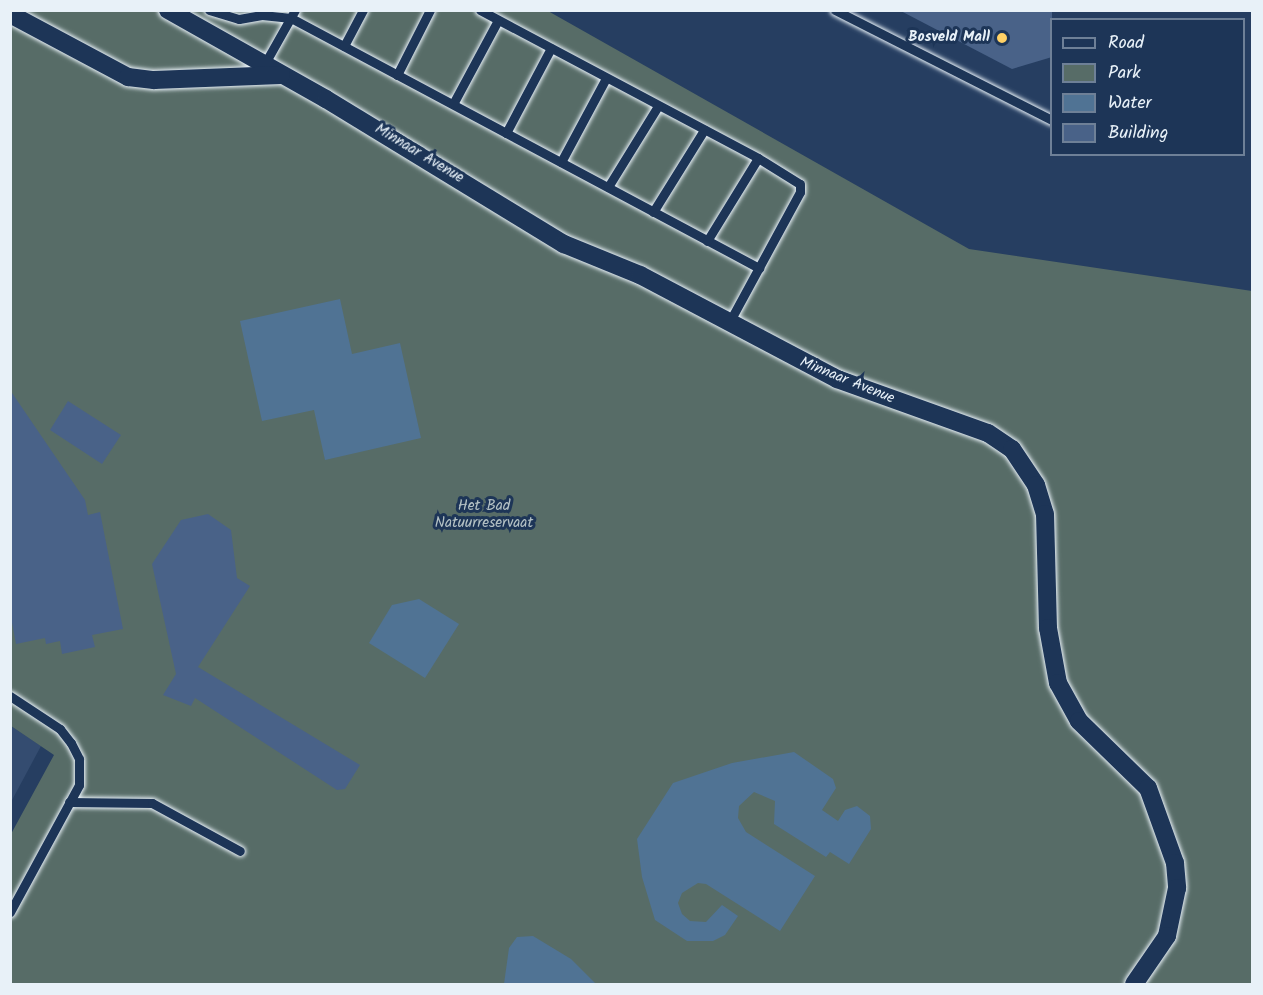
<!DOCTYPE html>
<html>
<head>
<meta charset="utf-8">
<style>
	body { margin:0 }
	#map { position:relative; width:1263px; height:995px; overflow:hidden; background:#263e61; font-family:Kalam,sans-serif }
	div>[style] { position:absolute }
	.built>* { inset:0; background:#344c70 }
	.green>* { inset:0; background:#576c67 }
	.water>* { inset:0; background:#507394 }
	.building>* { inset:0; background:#496288 }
	.roads { filter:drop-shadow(0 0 2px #e8f1f8) drop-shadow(0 0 2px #e8f1f8) }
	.lane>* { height:9px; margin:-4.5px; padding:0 4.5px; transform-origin:4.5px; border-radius:4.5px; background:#1d3557 }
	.street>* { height:18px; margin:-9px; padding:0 9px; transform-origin:9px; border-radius:9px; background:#1d3557 }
	.dots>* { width:16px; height:16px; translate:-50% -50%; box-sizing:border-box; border:3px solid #1d3557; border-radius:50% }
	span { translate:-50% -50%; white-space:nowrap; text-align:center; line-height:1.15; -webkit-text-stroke:6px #1d3557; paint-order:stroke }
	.poi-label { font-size:15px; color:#e8f1f8; font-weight:700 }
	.right { translate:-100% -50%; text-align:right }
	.street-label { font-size:15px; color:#e8f1f8 }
	.park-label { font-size:15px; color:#b5c2c5 }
	.frame { position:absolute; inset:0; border:12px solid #e8f1f8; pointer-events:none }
	.legend { position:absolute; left:1050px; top:18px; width:195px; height:138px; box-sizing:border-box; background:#1d3557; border:2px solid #6e8097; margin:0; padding:8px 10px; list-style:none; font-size:18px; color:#e8f1f8 }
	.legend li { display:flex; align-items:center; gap:12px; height:30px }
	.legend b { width:30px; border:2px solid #6e8097 }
</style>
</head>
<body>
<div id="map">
	<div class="built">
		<div style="clip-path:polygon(11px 726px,41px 746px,11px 802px)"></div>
	</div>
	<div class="green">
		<div style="clip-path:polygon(10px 11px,548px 11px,969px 249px,1252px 291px,1252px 984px,11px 984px,11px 834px,54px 755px,11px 726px)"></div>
	</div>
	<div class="water">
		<div style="clip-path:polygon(340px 299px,352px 354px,400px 343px,421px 438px,325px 460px,314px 410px,262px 421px,240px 321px)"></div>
		<div style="clip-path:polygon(419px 599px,459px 624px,425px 678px,369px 643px,392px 605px)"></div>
		<div style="clip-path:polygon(794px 752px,833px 779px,836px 788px,822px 810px,838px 821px,845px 810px,857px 806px,870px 816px,871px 829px,849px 864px,830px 852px,826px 857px,774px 824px,775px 801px,754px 792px,739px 806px,738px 818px,746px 832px,815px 876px,780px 931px,706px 884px,698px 883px,682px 893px,678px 903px,682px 914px,690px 921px,706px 922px,722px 905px,738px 916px,725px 935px,713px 941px,687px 941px,655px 920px,642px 877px,637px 839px,673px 783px,732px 763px)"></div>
		<div style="clip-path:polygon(533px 936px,571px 959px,596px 984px,504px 984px,509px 948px,517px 937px)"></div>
	</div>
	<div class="building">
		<div style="clip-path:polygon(899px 10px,1052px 10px,1052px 57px,1012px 69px)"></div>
		<div style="clip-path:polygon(10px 390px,85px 500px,88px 515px,100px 512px,123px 629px,92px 635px,95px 647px,62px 654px,60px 641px,46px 644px,45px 638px,16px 644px,10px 612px)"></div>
		<div style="clip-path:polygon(68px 401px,121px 435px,102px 464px,50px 430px)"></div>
		<div style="clip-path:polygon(208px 514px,231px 530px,237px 578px,250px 586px,198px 667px,360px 765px,345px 789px,337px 790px,195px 698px,191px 706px,163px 695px,176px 674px,152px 564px,181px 520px)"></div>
	</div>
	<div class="roads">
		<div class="lane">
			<div style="left:209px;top:10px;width:31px;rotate:17deg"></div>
			<div style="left:239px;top:19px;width:23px;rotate:-10deg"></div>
			<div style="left:262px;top:15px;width:29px;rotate:6deg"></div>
			<div style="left:291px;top:18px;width:531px;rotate:28.11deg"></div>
			<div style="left:480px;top:10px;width:315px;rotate:28deg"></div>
			<div style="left:758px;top:158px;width:49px;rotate:31.8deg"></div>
			<div style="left:800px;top:184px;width:8px;rotate:90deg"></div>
			<div style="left:800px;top:192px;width:149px;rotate:118.5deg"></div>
			<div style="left:835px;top:10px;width:243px;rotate:26.9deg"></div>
			<div style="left:344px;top:46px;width:41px;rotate:-62.2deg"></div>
			<div style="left:264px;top:65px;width:63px;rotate:-60.6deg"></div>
			<div style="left:397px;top:75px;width:73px;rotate:-63.1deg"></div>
			<div style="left:453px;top:104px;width:95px;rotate:-61.8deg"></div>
			<div style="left:506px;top:133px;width:96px;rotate:-62.1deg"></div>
			<div style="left:561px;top:162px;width:95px;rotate:-61.8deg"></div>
			<div style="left:608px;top:187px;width:95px;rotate:-58.3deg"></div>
			<div style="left:653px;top:212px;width:97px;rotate:-58.1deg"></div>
			<div style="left:707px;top:241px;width:97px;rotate:-58.4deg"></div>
			<div style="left:10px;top:696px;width:60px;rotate:33.4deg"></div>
			<div style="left:60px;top:729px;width:18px;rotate:52deg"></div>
			<div style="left:71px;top:743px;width:18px;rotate:63deg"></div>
			<div style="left:79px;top:759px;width:26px;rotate:90deg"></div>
			<div style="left:79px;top:785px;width:145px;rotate:118.5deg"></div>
			<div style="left:69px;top:802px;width:83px;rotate:0.7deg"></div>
			<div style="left:152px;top:803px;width:100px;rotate:28.6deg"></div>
		</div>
		<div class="street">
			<div style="left:168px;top:10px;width:181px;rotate:29.4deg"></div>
			<div style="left:326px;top:99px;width:279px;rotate:31.4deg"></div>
			<div style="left:564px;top:244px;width:82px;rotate:22.2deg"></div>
			<div style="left:640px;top:275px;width:223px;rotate:27.8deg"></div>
			<div style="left:837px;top:379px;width:160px;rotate:19.7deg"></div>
			<div style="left:988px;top:433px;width:29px;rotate:34deg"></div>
			<div style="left:1012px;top:449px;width:43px;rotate:56.3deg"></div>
			<div style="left:1036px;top:485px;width:30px;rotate:73deg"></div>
			<div style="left:1045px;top:514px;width:114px;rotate:88.5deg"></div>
			<div style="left:1048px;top:628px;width:56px;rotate:79.7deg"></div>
			<div style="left:1058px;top:683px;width:43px;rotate:61.1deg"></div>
			<div style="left:1079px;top:721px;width:96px;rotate:44.2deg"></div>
			<div style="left:1148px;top:788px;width:80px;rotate:70.2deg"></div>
			<div style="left:1175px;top:863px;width:25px;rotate:85deg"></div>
			<div style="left:1177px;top:888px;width:49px;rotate:101.8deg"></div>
			<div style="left:1167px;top:936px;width:58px;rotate:124.5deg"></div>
			<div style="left:10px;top:14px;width:134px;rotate:28.1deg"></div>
			<div style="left:128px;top:77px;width:26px;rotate:7deg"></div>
			<div style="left:154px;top:80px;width:127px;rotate:-2.3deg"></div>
		</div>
	</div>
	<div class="dots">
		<div style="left:1002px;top:38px;background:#ffd166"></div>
	</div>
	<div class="poi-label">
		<span class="right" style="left:990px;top:38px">Bosveld Mall</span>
	</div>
	<div class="street-label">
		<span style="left:419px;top:154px;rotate:31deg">Minnaar Avenue</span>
		<span style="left:847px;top:381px;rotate:22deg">Minnaar Avenue</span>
	</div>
	<div class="park-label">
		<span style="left:484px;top:515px">Het Bad<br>Natuurreservaat</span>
	</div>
	<div class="frame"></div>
	<ul class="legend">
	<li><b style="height:8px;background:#1d3557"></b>Road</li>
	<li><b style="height:16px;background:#576c67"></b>Park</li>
	<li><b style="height:16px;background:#507394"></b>Water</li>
	<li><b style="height:16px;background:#496288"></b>Building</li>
	</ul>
</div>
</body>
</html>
